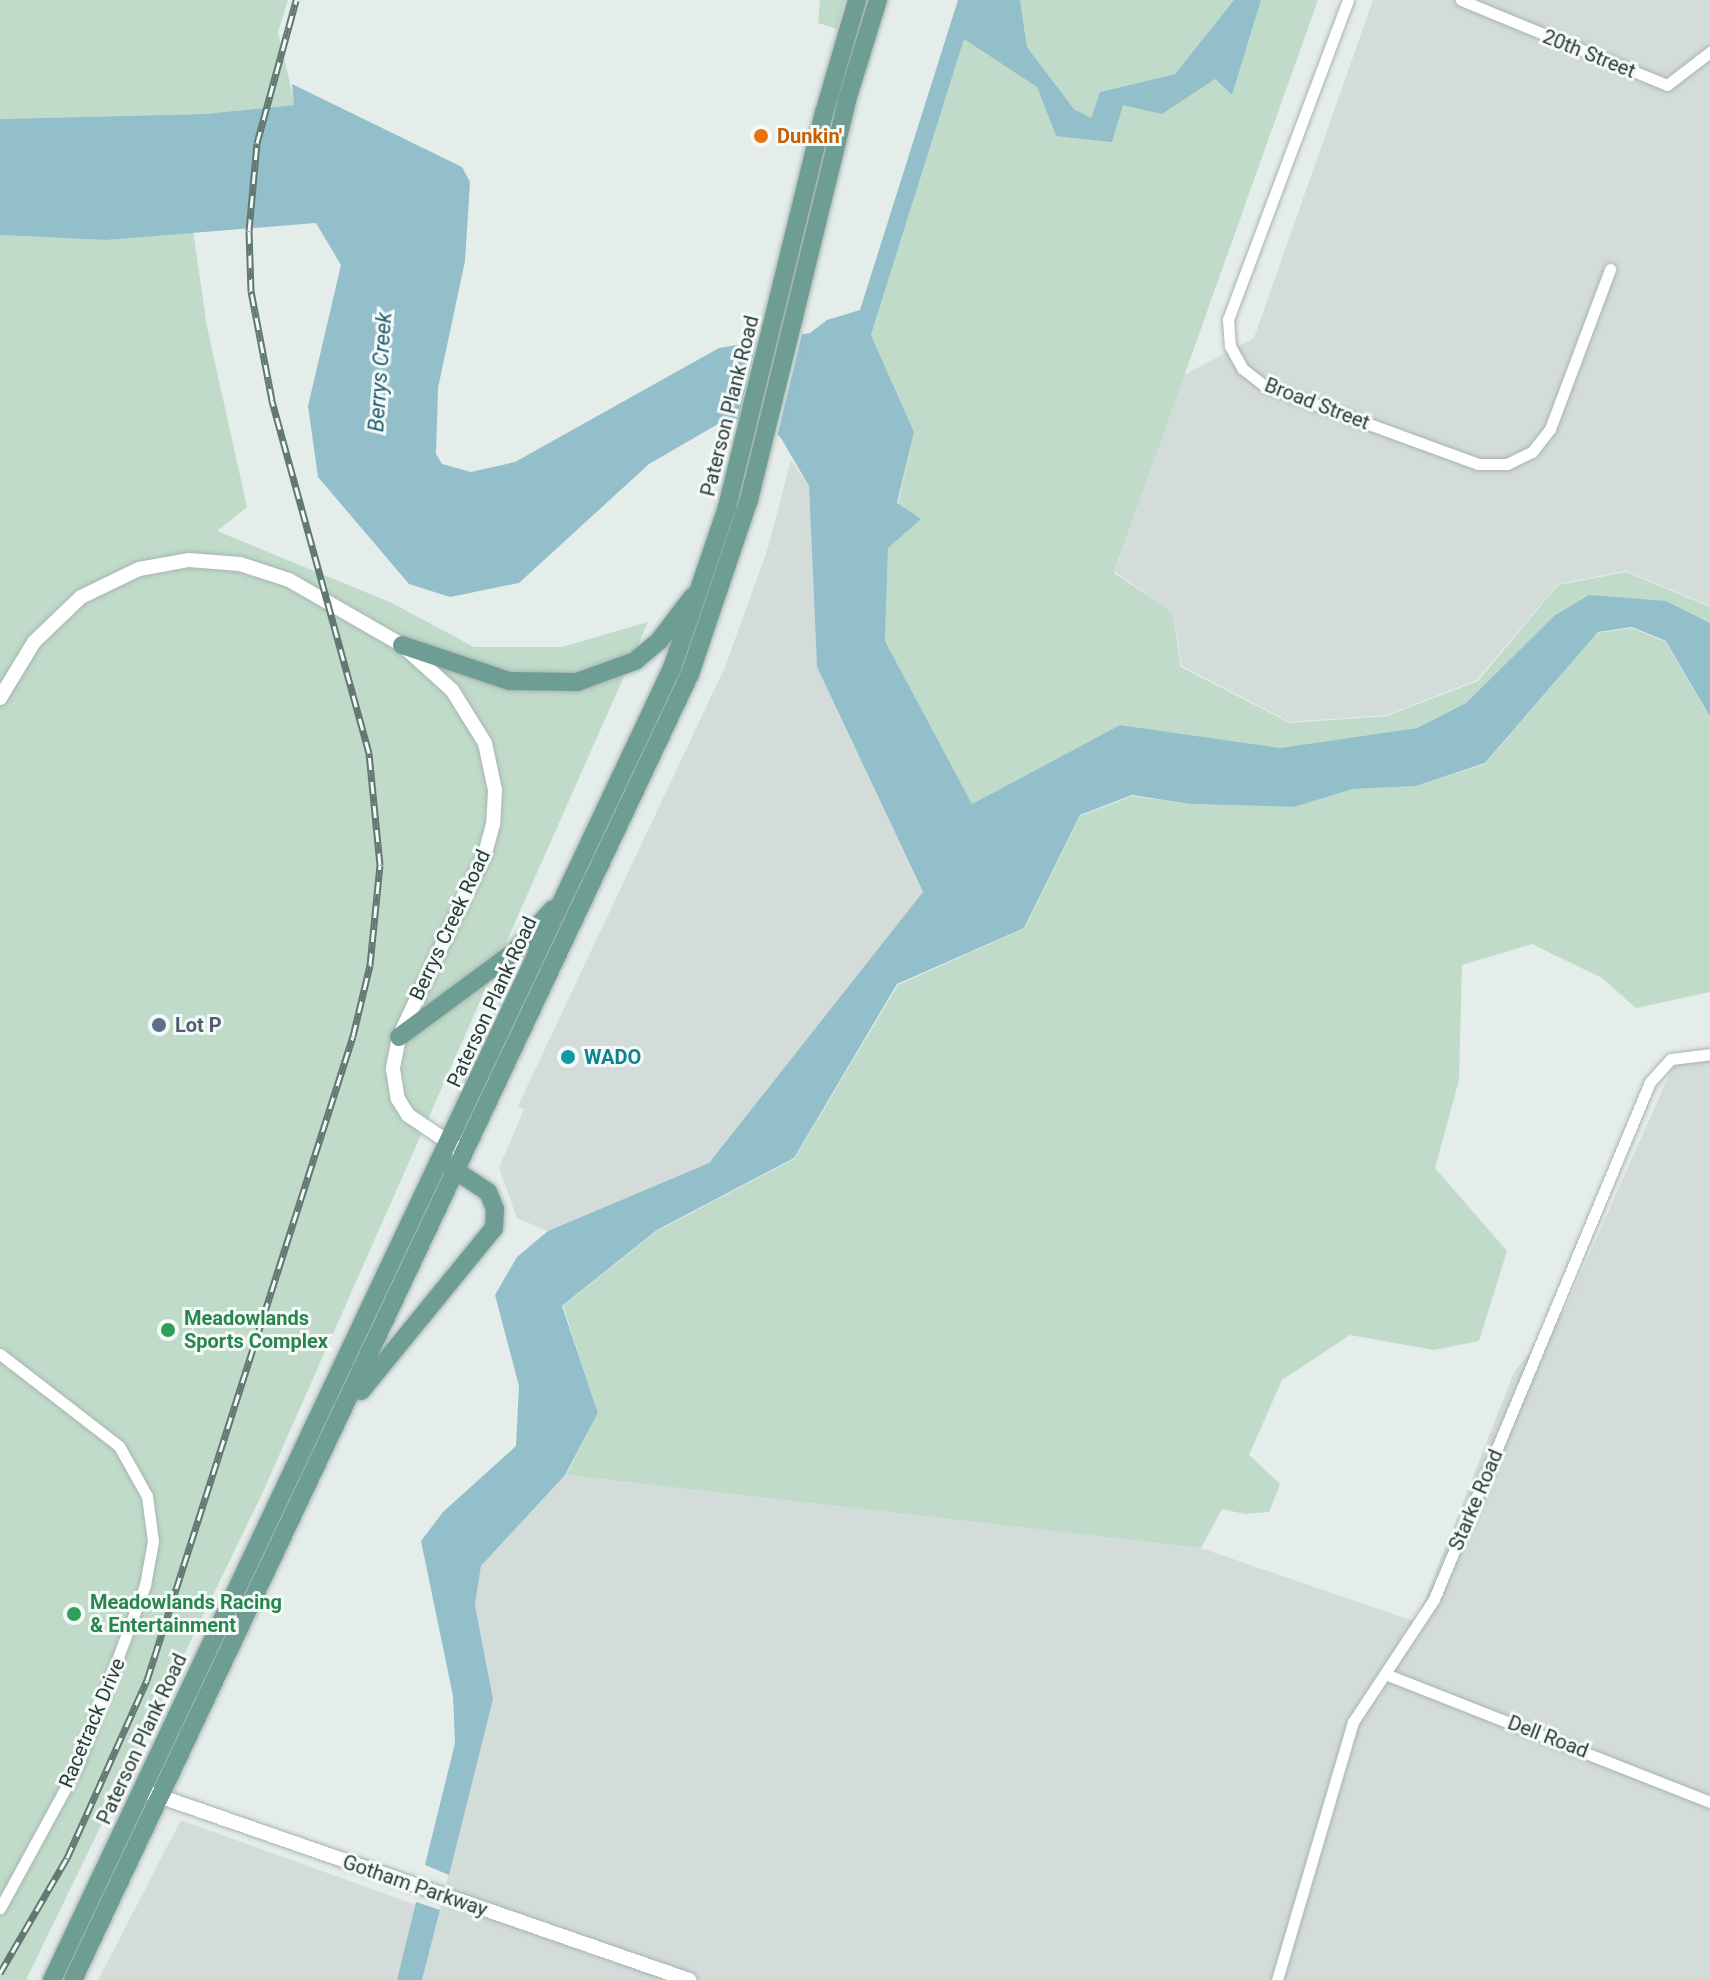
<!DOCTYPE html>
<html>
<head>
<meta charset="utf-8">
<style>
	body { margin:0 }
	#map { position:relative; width:1710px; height:1980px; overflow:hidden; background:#e5edea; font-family:Roboto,sans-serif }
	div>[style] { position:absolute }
	.built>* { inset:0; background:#d3dcd9 }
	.green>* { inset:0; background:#c0dbc9 }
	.water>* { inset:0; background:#93bfcb }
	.pier>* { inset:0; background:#e5edea }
	.roads { filter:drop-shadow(0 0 2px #a8b5b1) drop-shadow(0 0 2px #a8b5b1) }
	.minor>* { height:11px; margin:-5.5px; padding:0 5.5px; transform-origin:5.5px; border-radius:5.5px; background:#fff }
	.tertiary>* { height:14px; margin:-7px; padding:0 7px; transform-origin:7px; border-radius:7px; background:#fff }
	.primary>* { height:18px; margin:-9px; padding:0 9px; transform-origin:9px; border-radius:9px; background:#6e9d94 }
	.rail>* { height:7px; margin-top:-3.5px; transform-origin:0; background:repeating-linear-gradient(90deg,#f5f9f7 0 12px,#617873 0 24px); box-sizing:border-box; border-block:2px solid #617873 }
	.dots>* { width:22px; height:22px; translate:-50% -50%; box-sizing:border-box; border:4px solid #f5f9f7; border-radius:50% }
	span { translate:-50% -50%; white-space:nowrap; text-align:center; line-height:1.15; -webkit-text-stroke:6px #f5f9f7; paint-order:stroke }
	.street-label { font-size:20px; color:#263d38 }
	.food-label { font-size:20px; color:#c56008; font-weight:700 }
	.left { translate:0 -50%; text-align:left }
	.service-label { font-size:20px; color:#4e5e75; font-weight:700 }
	.culture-label { font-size:20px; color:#0d838f; font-weight:700 }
	.leisure-label { font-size:20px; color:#27864d; font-weight:700 }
	.water-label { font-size:22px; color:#266173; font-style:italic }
</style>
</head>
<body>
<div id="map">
	<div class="built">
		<div style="clip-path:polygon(1373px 0,1710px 0,1710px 606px,1626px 571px,1558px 584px,1477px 680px,1387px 715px,1290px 722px,1182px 666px,1172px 612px,1115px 572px,1184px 375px,1254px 338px)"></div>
		<div style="clip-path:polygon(791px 460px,809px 486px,817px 667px,923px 893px,709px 1163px,548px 1231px,517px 1218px,499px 1168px,524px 1109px,518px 1106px,725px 667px,768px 548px)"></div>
		<div style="clip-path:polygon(1710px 1054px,1710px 1980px,422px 1980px,493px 1699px,475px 1605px,481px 1566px,565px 1475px,1201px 1548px,1416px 1622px,1514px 1372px,1565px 1309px,1675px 1062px)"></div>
		<div style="clip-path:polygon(181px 1820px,416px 1905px,397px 1980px,98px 1980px)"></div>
	</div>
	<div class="green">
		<div style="clip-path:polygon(0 0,288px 0,278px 32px,295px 105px,204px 114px,0 119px)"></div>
		<div style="clip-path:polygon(820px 0,845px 0,837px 29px,818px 23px)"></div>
		<div style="clip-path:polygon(1020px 0,1234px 0,1175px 74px,1100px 92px,1092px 119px,1074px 109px,1027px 47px)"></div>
		<div style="clip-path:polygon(1261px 0,1318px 0,1114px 573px,1172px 612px,1181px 667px,1290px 723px,1387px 716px,1478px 681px,1558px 585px,1626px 572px,1710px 607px,1710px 623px,1666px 601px,1554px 616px,1466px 703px,1417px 728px,1280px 748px,1120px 725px,972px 804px,885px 641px,888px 548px,914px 432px,871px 335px,964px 38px,1037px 87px,1056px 136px,1123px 105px,1215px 79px,1232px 95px)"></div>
		<div style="clip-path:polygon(193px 230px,207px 327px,247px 507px,217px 531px,392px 603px,474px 647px,562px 647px,648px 622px,262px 1494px,26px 1980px,0 1980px,0 235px,106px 240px)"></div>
		<div style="clip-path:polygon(1632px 628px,1666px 642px,1710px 718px,1710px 992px,1636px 1008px,1602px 978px,1532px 944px,1462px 965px,1459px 1080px,1435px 1168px,1507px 1251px,1479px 1341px,1434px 1350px,1350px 1335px,1282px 1380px,1249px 1455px,1280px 1484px,1269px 1512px,1245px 1514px,1222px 1509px,1201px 1548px,566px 1475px,598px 1413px,563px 1306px,657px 1231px,794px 1159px,898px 985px,1025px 928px,1080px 816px,1132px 796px,1190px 804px,1294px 807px,1353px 789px,1416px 786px,1485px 764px,1597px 633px)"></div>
	</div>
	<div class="water">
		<div style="clip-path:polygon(958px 0,1020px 0,1027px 47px,1074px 109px,1091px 118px,1100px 92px,1175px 74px,1234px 0,1261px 0,1232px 95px,1215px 79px,1162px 114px,1123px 105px,1112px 142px,1056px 136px,1037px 87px,964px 39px,871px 335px,914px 432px,897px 503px,921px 519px,888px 548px,885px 641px,972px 804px,1120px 725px,1280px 748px,1417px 728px,1466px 703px,1554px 616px,1589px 595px,1666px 601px,1710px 623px,1710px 717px,1666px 641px,1632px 627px,1598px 632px,1485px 763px,1416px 786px,1353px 789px,1294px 807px,1190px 804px,1132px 795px,1080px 815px,1024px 928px,897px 984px,794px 1158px,657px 1230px,562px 1306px,598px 1413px,565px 1475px,481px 1566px,475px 1605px,493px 1699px,449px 1875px,425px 1865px,455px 1743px,453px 1696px,421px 1541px,443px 1512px,516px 1446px,519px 1386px,495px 1295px,517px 1257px,548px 1231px,709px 1163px,923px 892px,817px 667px,809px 486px,781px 438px,761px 418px,725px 420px,649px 464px,519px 583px,450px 597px,409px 584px,318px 477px,308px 406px,341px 265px,316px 223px,106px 240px,0 235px,0 119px,204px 114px,294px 105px,292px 84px,462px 167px,470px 182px,465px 261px,438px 388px,436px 454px,442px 464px,471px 472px,515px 462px,719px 348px,810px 333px,827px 320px,860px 310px)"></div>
		<div style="clip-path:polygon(416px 1902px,440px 1910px,422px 1980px,397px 1980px)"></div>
	</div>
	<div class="pier">
		<div style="clip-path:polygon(803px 330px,777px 437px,759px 422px,737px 423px,757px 339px)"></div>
	</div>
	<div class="roads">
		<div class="minor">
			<div style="left:1348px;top:0;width:341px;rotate:110.6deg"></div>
			<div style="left:1228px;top:319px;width:27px;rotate:86deg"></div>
			<div style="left:1230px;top:346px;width:26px;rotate:61deg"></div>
			<div style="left:1243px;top:369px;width:28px;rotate:38deg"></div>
			<div style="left:1265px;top:386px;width:227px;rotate:20.1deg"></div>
			<div style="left:1478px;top:464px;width:29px"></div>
			<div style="left:1507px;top:464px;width:28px;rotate:-26deg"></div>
			<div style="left:1532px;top:452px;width:29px;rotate:-52deg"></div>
			<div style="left:1550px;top:429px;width:171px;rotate:-69.4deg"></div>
			<div style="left:1461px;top:0;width:223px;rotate:22.4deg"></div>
			<div style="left:1667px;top:85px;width:54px;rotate:-37.5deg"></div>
			<div style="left:0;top:1354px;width:150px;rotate:37.7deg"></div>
			<div style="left:119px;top:1446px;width:57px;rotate:60.8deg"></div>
			<div style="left:147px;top:1496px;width:45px;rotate:82.4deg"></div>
			<div style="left:153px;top:1541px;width:45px;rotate:100.3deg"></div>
			<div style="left:145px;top:1585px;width:194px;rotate:110.5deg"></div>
			<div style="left:77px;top:1767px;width:161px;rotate:118.6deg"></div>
			<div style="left:1385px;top:1674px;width:349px;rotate:21.5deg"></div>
			<div style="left:1277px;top:1980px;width:269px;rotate:-73.6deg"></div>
			<div style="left:1353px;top:1722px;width:147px;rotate:-56.6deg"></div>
			<div style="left:1434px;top:1599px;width:560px;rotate:-67.33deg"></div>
			<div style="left:1650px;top:1082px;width:31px;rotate:-48deg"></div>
			<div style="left:1671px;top:1059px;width:39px;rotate:-7deg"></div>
		</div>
		<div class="tertiary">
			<div style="left:0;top:698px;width:66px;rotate:-58.7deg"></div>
			<div style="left:34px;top:642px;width:65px;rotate:-43.8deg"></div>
			<div style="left:81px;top:597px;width:64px;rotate:-25.8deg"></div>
			<div style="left:139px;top:569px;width:51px;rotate:-10.2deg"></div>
			<div style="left:189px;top:560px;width:51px;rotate:4.5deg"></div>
			<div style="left:240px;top:564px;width:52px;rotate:18.1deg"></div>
			<div style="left:289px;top:580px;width:130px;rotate:29.9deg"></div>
			<div style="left:402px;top:645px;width:67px;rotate:42deg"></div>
			<div style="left:452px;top:690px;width:62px;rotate:58.1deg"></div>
			<div style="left:485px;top:743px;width:48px;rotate:78deg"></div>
			<div style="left:495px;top:790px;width:34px;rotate:93deg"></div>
			<div style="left:493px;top:824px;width:31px;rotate:105deg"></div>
			<div style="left:485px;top:854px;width:202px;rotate:115.2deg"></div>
			<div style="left:399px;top:1037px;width:33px;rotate:101deg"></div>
			<div style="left:393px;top:1069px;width:30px;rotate:81deg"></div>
			<div style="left:398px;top:1099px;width:19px;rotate:58deg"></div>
			<div style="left:408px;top:1115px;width:59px;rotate:34deg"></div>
			<div style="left:150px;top:1793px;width:571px;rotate:19.13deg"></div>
		</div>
		<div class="primary">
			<div style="left:402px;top:645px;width:113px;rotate:18.6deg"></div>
			<div style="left:509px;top:681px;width:68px;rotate:0.8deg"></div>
			<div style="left:577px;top:682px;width:62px;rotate:-19.9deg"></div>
			<div style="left:635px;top:661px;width:31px;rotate:-40deg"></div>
			<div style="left:659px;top:641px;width:56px;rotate:-52.9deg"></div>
			<div style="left:399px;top:1037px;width:143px;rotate:-36.5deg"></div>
			<div style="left:514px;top:952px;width:58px;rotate:-47.8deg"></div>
			<div style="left:361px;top:1391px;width:210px;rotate:-50.8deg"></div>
			<div style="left:494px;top:1228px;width:19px;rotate:-87deg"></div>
			<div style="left:495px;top:1209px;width:18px;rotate:-112deg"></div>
			<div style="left:488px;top:1192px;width:49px;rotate:-146.6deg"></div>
			<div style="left:52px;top:1980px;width:1451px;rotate:-64.71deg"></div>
			<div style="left:672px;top:668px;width:170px;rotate:-71.1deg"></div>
			<div style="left:727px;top:507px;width:406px;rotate:-76.2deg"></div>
			<div style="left:824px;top:113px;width:118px;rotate:-73.7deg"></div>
			<div style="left:73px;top:1980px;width:1444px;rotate:-64.71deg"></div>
			<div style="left:690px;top:674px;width:184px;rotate:-71.3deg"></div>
			<div style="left:749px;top:500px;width:412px;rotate:-76.2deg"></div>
			<div style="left:847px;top:100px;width:105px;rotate:-72.8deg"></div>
		</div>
	</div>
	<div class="rail">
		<div style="left:0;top:1973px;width:133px;rotate:-59.8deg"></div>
		<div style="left:67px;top:1858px;width:195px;rotate:-65.8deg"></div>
		<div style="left:147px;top:1680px;width:676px;rotate:-72.26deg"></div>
		<div style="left:353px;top:1036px;width:73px;rotate:-76.5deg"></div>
		<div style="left:370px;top:965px;width:100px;rotate:-84.3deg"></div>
		<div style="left:380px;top:865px;width:113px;rotate:-95.6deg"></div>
		<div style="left:369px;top:753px;width:366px;rotate:-105.4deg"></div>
		<div style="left:272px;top:400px;width:111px;rotate:-100.9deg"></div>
		<div style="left:251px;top:291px;width:60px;rotate:-91.9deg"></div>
		<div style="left:249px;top:231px;width:88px;rotate:-84.8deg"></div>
		<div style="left:257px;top:143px;width:148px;rotate:-74.7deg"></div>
	</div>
	<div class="dots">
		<div style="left:761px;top:136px;background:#e8710a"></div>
		<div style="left:159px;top:1025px;background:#5c6f8a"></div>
		<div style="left:568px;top:1057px;background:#0f9aa8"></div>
		<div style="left:168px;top:1330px;background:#2e9e5b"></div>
		<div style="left:74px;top:1614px;background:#2e9e5b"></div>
	</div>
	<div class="street-label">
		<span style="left:1589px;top:54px;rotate:22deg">20th Street</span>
		<span style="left:1317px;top:404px;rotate:21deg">Broad Street</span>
		<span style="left:730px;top:406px;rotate:-76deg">Paterson Plank Road</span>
		<span style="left:450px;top:925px;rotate:-65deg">Berrys Creek Road</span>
		<span style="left:492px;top:1002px;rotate:-65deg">Paterson Plank Road</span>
		<span style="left:1476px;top:1500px;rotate:-67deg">Starke Road</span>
		<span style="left:92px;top:1723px;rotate:-67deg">Racetrack Drive</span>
		<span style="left:1548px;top:1737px;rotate:21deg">Dell Road</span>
		<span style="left:142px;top:1739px;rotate:-65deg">Paterson Plank Road</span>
		<span style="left:415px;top:1886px;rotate:19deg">Gotham Parkway</span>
	</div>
	<div class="food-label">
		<span class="left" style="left:777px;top:136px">Dunkin'</span>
	</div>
	<div class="service-label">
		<span class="left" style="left:175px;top:1025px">Lot P</span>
	</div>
	<div class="culture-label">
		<span class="left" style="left:584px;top:1057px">WADO</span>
	</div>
	<div class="leisure-label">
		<span class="left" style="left:184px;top:1330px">Meadowlands<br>Sports Complex</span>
		<span class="left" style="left:90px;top:1614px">Meadowlands Racing<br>&amp; Entertainment</span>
	</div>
	<div class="water-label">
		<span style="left:380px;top:372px;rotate:-86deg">Berrys Creek</span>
	</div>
</div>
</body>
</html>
